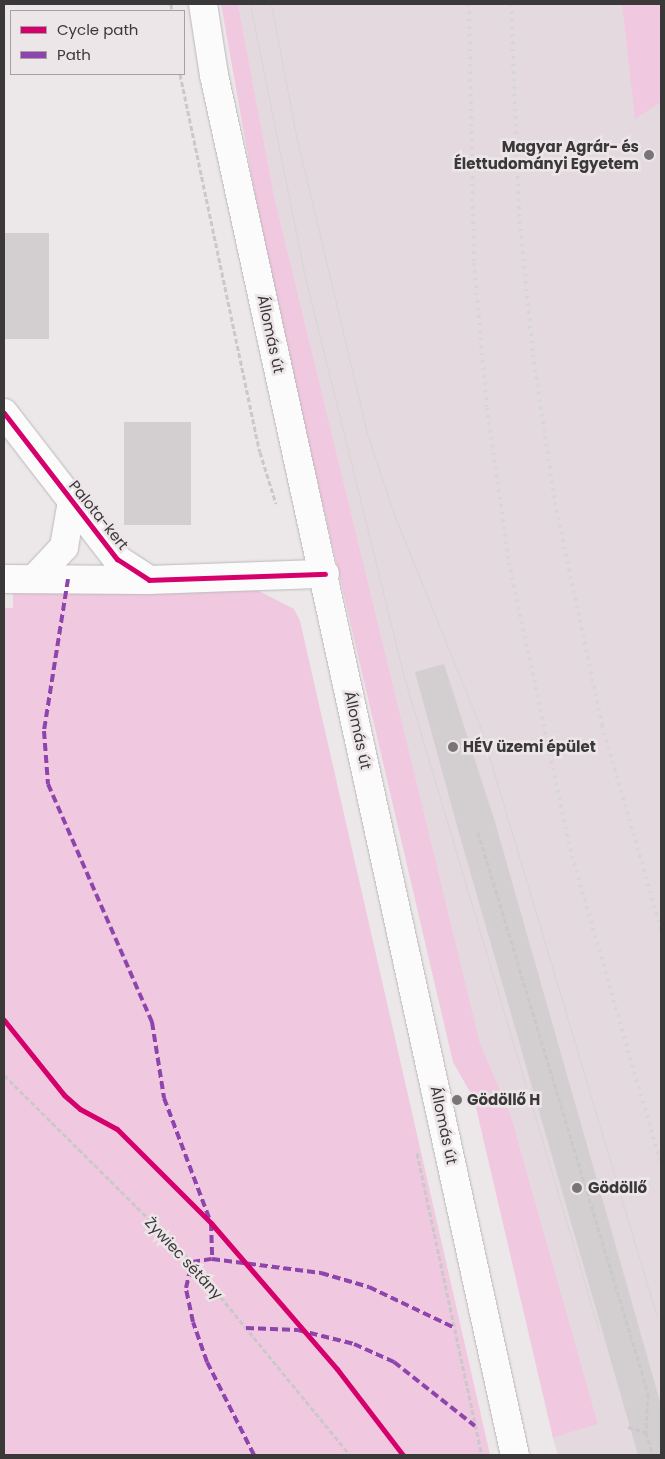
<!DOCTYPE html>
<html>
<head>
<meta charset="utf-8">
<style>
	body { margin:0 }
	#map { position:relative; width:665px; height:1459px; overflow:hidden; background:#ece7e9; font-family:Poppins,sans-serif }
	div>[style] { position:absolute }
	.built>* { inset:0; background:#e3d9de }
	.green>* { inset:0; background:#f0c8df }
	.building>* { inset:0; background:#d3cfd1 }
	.path>* { height:3px; margin-top:-1.5px; transform-origin:0; background:repeating-linear-gradient(90deg,#cac9ca 0 5px,transparent 0 7.5px) }
	.roads { filter:drop-shadow(0 0 1px #bcb8ba) drop-shadow(0 0 1px #bcb8ba) }
	.street>* { height:28px; margin:-14px; padding:0 14px; transform-origin:14px; border-radius:14px; background:#fcfbfc }
	.secondary>* { height:28px; margin:-14px; padding:0 14px; transform-origin:14px; border-radius:14px; background:#fcfbfc }
	.tram>* { height:1px; margin:-0.5px; padding:0 0.5px; transform-origin:0.5px; border-radius:0.5px; background:#d7d6d6 }
	.rail>* { height:4px; margin-top:-2px; transform-origin:0; background:repeating-linear-gradient(90deg,#d7d6d6 0 2.5px,transparent 0 7.5px) }
	.quiet>* { height:4px; margin-top:-2px; transform-origin:0; background:repeating-linear-gradient(90deg,#8e44ad 0 8px,transparent 0 12px) }
	.cycleway>* { height:5px; margin:-2.5px; padding:0 2.5px; transform-origin:2.5px; border-radius:2.5px; background:#d6006c }
	.dots>* { width:14px; height:14px; translate:-50% -50%; box-sizing:border-box; border:2px solid #ede6e9; border-radius:50% }
	span { translate:-50% -50%; white-space:nowrap; text-align:center; line-height:1.15; -webkit-text-stroke:5px #ede6e9; paint-order:stroke }
	.poi-label { font-size:15px; color:#3b383a; font-weight:700 }
	.right { translate:-100% -50%; text-align:right }
	.left { translate:0 -50%; text-align:left }
	.street-label { font-size:15px; color:#3b383a }
	.frame { position:absolute; inset:0; border:5px solid #3b383a; pointer-events:none }
	.legend { position:absolute; left:10px; top:10px; width:175px; height:65px; box-sizing:border-box; background:#ede6e9; border:1px solid #a6a0a3; margin:0; padding:6px 9px; list-style:none; font-size:15px; color:#3b383a }
	.legend li { display:flex; align-items:center; gap:10px; height:25px }
	.legend b { width:25px; border:1px solid #a6a0a3 }
</style>
</head>
<body>
<div id="map">
	<div class="built">
		<div style="clip-path:polygon(238px 4px,622px 4px,634px 106px,661px 4px,661px 1455px,558px 1455px,553px 1438px,598px 1424px,511px 1116px,480px 1043px,274px 196px)"></div>
	</div>
	<div class="green">
		<div style="clip-path:polygon(221px 4px,238px 4px,274px 196px,480px 1043px,511px 1116px,598px 1424px,553px 1438px,474px 1099px,453px 1062px,299px 403px,256px 201px)"></div>
		<div style="clip-path:polygon(622px 4px,661px 4px,661px 102px,635px 119px)"></div>
		<div style="clip-path:polygon(13px 589px,255px 589px,294px 609px,300px 621px,490px 1455px,4px 1455px,4px 608px,13px 608px)"></div>
	</div>
	<div class="building">
		<div style="clip-path:polygon(4px 233px,49px 233px,49px 339px,4px 339px)"></div>
		<div style="clip-path:polygon(124px 422px,191px 422px,191px 525px,124px 525px)"></div>
		<div style="clip-path:polygon(444px 664px,495px 822px,661px 1405px,661px 1455px,638px 1455px,459px 833px,415px 672px)"></div>
	</div>
	<div class="path">
		<div style="left:171px;top:4px;width:7px;rotate:82deg"></div>
		<div style="left:180px;top:74px;width:386px;rotate:78.1deg"></div>
		<div style="left:260px;top:452px;width:54px;rotate:72.9deg"></div>
		<div style="left:478px;top:832px;width:586px;rotate:73.14deg"></div>
		<div style="left:648px;top:1393px;width:39px;rotate:93deg"></div>
		<div style="left:646px;top:1432px;width:24px;rotate:73deg"></div>
		<div style="left:4px;top:1075px;width:265px;rotate:44.8deg"></div>
		<div style="left:192px;top:1262px;width:249px;rotate:50.7deg"></div>
		<div style="left:417px;top:1153px;width:309px;rotate:77.9deg"></div>
		<div style="left:628px;top:1427px;width:19px;rotate:16deg"></div>
	</div>
	<div class="roads">
		<div class="street">
			<div style="left:4px;top:413px;width:185px;rotate:52.3deg"></div>
			<div style="left:117px;top:559px;width:38px;rotate:33deg"></div>
			<div style="left:149px;top:580px;width:176px;rotate:-2deg"></div>
			<div style="left:4px;top:579px;width:145px;rotate:0.4deg"></div>
			<div style="left:34px;top:579px;width:44px;rotate:-46.8deg"></div>
			<div style="left:64px;top:547px;width:47px;rotate:-80.1deg"></div>
		</div>
		<div class="secondary">
			<div style="left:203px;top:4px;width:72px;rotate:81.2deg"></div>
			<div style="left:214px;top:75px;width:1412px;rotate:77.7deg"></div>
		</div>
	</div>
	<div class="tram">
		<div style="left:250px;top:4px;width:283px;rotate:78.6deg"></div>
		<div style="left:306px;top:281px;width:405px;rotate:76.1deg"></div>
		<div style="left:403px;top:674px;width:686px;rotate:73.39deg"></div>
		<div style="left:271px;top:4px;width:133px;rotate:79.2deg"></div>
		<div style="left:296px;top:135px;width:306px;rotate:76.6deg"></div>
		<div style="left:367px;top:433px;width:89px;rotate:71.6deg"></div>
		<div style="left:395px;top:517px;width:226px;rotate:67.9deg"></div>
		<div style="left:480px;top:726px;width:614px;rotate:73.34deg"></div>
	</div>
	<div class="rail">
		<div style="left:469px;top:4px;width:259px;rotate:88.9deg"></div>
		<div style="left:474px;top:263px;width:146px;rotate:84.9deg"></div>
		<div style="left:487px;top:408px;width:157px;rotate:81.9deg"></div>
		<div style="left:509px;top:563px;width:300px;rotate:77.9deg"></div>
		<div style="left:572px;top:856px;width:321px;rotate:73.9deg"></div>
		<div style="left:511px;top:4px;width:210px;rotate:87.8deg"></div>
		<div style="left:519px;top:214px;width:142px;rotate:84.3deg"></div>
		<div style="left:533px;top:355px;width:150px;rotate:81.5deg"></div>
		<div style="left:555px;top:503px;width:227px;rotate:78deg"></div>
		<div style="left:602px;top:725px;width:213px;rotate:73.9deg"></div>
	</div>
	<div class="quiet">
		<div style="left:68px;top:579px;width:154px;rotate:99deg"></div>
		<div style="left:44px;top:731px;width:53px;rotate:85.7deg"></div>
		<div style="left:48px;top:784px;width:260px;rotate:66.4deg"></div>
		<div style="left:152px;top:1022px;width:77px;rotate:81deg"></div>
		<div style="left:164px;top:1098px;width:134px;rotate:69.4deg"></div>
		<div style="left:211px;top:1223px;width:36px;rotate:88deg"></div>
		<div style="left:246px;top:1328px;width:52px;rotate:2.2deg"></div>
		<div style="left:298px;top:1330px;width:58px;rotate:14deg"></div>
		<div style="left:354px;top:1344px;width:44px;rotate:24.2deg"></div>
		<div style="left:394px;top:1362px;width:103px;rotate:38.3deg"></div>
		<div style="left:254px;top:1455px;width:104px;rotate:-116.8deg"></div>
		<div style="left:207px;top:1362px;width:42px;rotate:-109.3deg"></div>
		<div style="left:193px;top:1322px;width:35px;rotate:-102deg"></div>
		<div style="left:186px;top:1288px;width:27px;rotate:-77deg"></div>
		<div style="left:192px;top:1262px;width:20px;rotate:-9deg"></div>
		<div style="left:212px;top:1259px;width:110px;rotate:7.3deg"></div>
		<div style="left:321px;top:1273px;width:50px;rotate:16.3deg"></div>
		<div style="left:369px;top:1287px;width:93px;rotate:25.5deg"></div>
	</div>
	<div class="cycleway">
		<div style="left:4px;top:413px;width:185px;rotate:52.3deg"></div>
		<div style="left:117px;top:559px;width:38px;rotate:33deg"></div>
		<div style="left:149px;top:580px;width:176px;rotate:-2deg"></div>
		<div style="left:4px;top:1020px;width:96px;rotate:51.3deg"></div>
		<div style="left:64px;top:1095px;width:21px;rotate:41deg"></div>
		<div style="left:80px;top:1109px;width:42px;rotate:28.4deg"></div>
		<div style="left:117px;top:1129px;width:133px;rotate:45deg"></div>
		<div style="left:211px;top:1223px;width:193px;rotate:49.2deg"></div>
		<div style="left:337px;top:1369px;width:108px;rotate:52.5deg"></div>
	</div>
	<div class="dots">
		<div style="left:649px;top:155px;background:#797577"></div>
		<div style="left:453px;top:747px;background:#797577"></div>
		<div style="left:457px;top:1100px;background:#797577"></div>
		<div style="left:577px;top:1188px;background:#797577"></div>
	</div>
	<div class="poi-label">
		<span class="right" style="left:639px;top:155px">Magyar Agrár- és<br>Élettudományi Egyetem</span>
		<span class="left" style="left:463px;top:747px">HÉV üzemi épület</span>
		<span class="left" style="left:467px;top:1100px">Gödöllő H</span>
		<span class="left" style="left:588px;top:1188px">Gödöllő</span>
	</div>
	<div class="street-label">
		<span style="left:271px;top:334px;rotate:78deg">Állomás út</span>
		<span style="left:99px;top:515px;rotate:51deg">Palota-kert</span>
		<span style="left:358px;top:730px;rotate:78deg">Állomás út</span>
		<span style="left:444px;top:1125px;rotate:78deg">Állomás út</span>
		<span style="left:184px;top:1258px;rotate:47deg">Żywiec sétány</span>
	</div>
	<div class="frame"></div>
	<ul class="legend">
	<li><b style="height:6px;background:#d6006c"></b>Cycle path</li>
	<li><b style="height:6px;background:#8e44ad"></b>Path</li>
	</ul>
</div>
</body>
</html>
